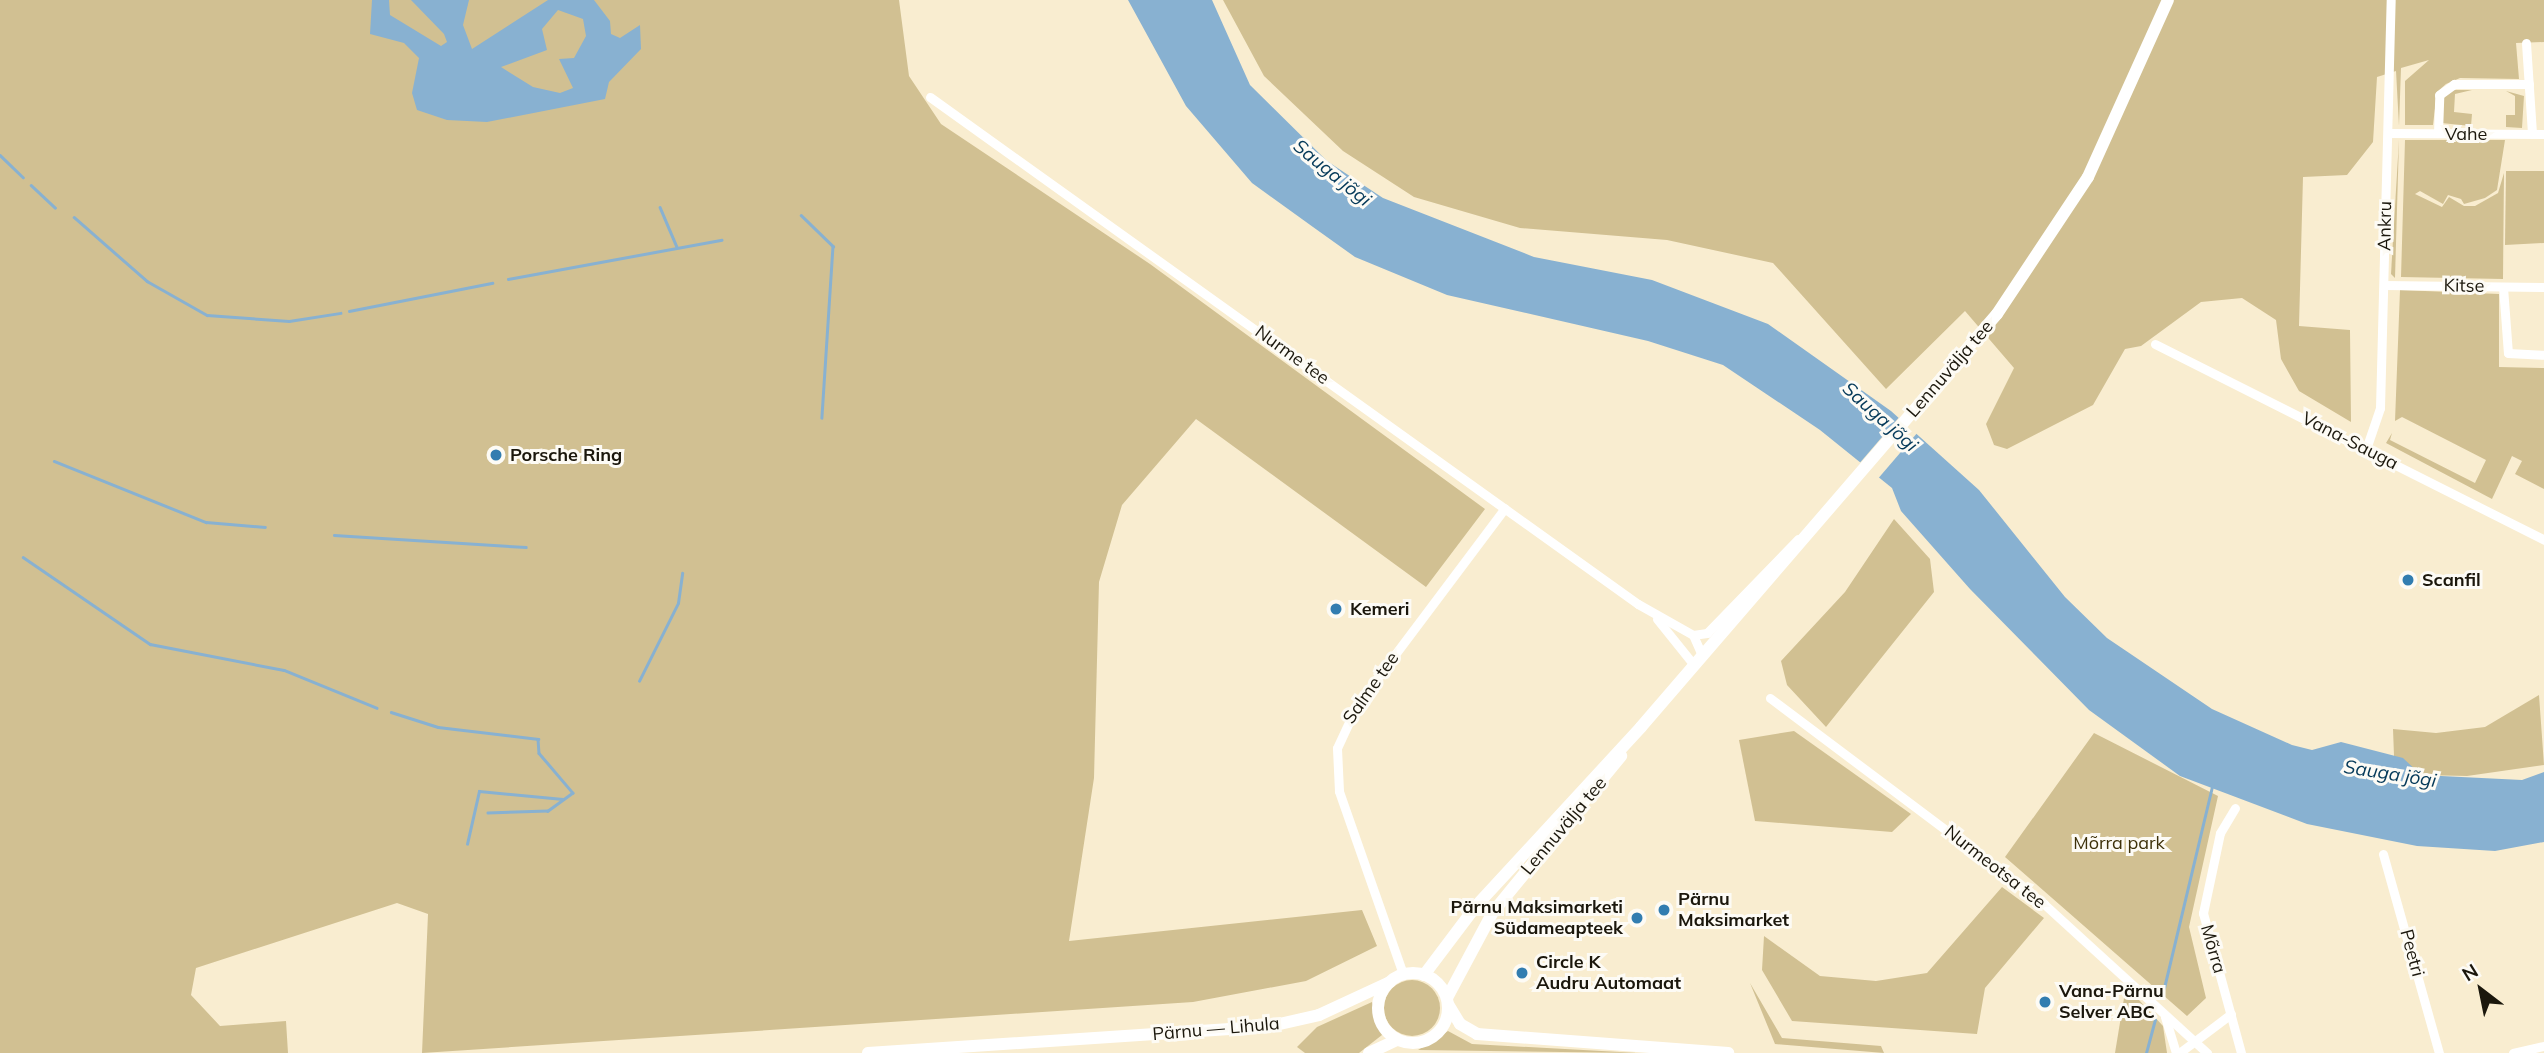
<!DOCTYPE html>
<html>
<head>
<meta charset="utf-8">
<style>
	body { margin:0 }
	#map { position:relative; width:2544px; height:1053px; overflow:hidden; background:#f9edd0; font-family:Mulish,sans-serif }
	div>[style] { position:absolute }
	.green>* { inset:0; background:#d1c092 }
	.round { border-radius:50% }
	.water>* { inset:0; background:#88b1d1 }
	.pier>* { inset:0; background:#f9edd0 }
	.stream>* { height:2.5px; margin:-1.25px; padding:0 1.25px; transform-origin:1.25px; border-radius:1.25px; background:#88b1d1 }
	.minor>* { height:9px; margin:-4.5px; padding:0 4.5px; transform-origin:4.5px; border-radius:4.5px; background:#fff }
	.secondary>* { height:12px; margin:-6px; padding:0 6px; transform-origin:6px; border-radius:6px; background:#fff }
	.secondary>.ring { margin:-6px; padding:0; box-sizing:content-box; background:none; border:12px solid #fff; border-radius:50% }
	.dots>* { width:19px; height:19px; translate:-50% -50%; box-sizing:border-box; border:4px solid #fdfbf5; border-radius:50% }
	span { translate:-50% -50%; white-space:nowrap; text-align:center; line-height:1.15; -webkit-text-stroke:6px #fdfbf5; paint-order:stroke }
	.street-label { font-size:18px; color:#1b170c }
	.poi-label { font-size:18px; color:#1b170c; font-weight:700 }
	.left { translate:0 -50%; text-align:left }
	.right { translate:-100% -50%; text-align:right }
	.park-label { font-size:18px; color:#3e310a }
	.water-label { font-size:19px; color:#043959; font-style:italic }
	.north { position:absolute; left:2446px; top:955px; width:70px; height:70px; -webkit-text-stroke:5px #fdfbf5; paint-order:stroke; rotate:328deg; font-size:19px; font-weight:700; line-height:28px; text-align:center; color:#1b170c }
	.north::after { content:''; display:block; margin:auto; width:24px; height:32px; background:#1b170c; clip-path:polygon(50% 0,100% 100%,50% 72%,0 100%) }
</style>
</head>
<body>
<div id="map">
	<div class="green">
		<div style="clip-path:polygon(0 0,899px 0,909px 76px,941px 124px,1150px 264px,1485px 509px,1426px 587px,1196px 419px,1122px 505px,1099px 582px,1094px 778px,1069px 941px,1362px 910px,1377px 946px,1306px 981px,1193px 1002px,422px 1053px,428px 914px,397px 903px,196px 968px,191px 995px,220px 1026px,286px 1021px,288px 1053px,0 1053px)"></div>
		<div style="clip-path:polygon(1223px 0,2544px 0,2544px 42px,2516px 43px,2519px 79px,2460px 78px,2446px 84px,2437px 92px,2433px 125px,2405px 125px,2405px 81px,2429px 60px,2401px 68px,2399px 126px,2396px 71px,2377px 77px,2373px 142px,2347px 175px,2303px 177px,2299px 326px,2350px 330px,2351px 422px,2299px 391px,2281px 359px,2276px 320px,2242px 298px,2201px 302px,2141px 346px,2125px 349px,2093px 405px,2007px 449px,1994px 445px,1986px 424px,2014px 368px,1965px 311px,1886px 389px,1773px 263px,1667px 240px,1520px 228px,1414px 197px,1343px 151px,1264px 76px)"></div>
		<div style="clip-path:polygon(2453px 90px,2472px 90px,2455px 94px,2454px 112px,2472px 114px,2471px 126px,2441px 123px,2444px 95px)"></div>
		<div style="clip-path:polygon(2506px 91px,2524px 96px,2522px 128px,2506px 127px,2506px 115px,2515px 115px,2515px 96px)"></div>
		<div style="clip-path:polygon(2399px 140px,2395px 278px,2391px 274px)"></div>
		<div style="clip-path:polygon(2405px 140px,2505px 140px,2497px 190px,2485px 198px,2464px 204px,2461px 199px,2448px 195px,2443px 204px,2420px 191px,2415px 194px,2442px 207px,2449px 197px,2464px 206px,2475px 206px,2498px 193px,2504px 173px,2503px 279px,2401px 277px)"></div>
		<div style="clip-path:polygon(2506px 171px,2544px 171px,2544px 243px,2505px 245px)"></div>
		<div style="clip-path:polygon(2400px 290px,2499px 294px,2499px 367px,2544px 368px,2544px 489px,2515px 474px,2522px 461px,2512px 456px,2492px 499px,2386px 443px,2392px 433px,2390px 440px,2475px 483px,2486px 460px,2402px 417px,2395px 421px)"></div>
		<div style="clip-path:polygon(1894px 519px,1930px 559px,1934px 592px,1826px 727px,1787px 685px,1781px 661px,1845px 592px)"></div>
		<div style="clip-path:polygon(2539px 695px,2544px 765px,2467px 776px,2421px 775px,2394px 756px,2393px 729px,2436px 733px,2485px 727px)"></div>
		<div style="clip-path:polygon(1794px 731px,1911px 814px,1892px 832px,1755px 821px,1739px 740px)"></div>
		<div style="clip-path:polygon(2094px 733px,2218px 796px,2189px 927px,2206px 998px,2187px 1016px,2005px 857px)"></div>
		<div style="clip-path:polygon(2002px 887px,2044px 918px,1985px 988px,1977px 1034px,1792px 1021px,1762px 970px,1764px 936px,1820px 976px,1876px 981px,1927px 973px)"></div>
		<div class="round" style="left:1384px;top:980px;width:56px;height:56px"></div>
		<div style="clip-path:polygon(1750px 983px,1782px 1038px,1881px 1046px,1884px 1053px,1775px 1044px)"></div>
		<div style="clip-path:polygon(2126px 986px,2163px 1026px,2167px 1053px,2115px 1053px)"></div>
		<div style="clip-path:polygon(1372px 1002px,1382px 1035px,1359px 1053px,1305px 1053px,1297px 1047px,1317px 1027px)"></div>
		<div style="clip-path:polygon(1448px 1031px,1472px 1044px,1638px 1053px,1418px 1050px)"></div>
	</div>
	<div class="water">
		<div style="clip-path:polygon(evenodd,372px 0,389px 0,390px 15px,441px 46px,447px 42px,444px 34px,411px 0,469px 0,463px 25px,472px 49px,548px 0,594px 0,610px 21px,611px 34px,620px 38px,640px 25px,641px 49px,609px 82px,605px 99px,487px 122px,447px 120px,417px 110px,412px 93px,419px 58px,404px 43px,370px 34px,372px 0,558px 10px,583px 19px,586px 36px,574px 58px,559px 59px,573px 88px,560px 93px,533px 87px,501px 67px,547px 50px,542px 29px,558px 10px)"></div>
		<div style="clip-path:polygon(1128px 0,1212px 0,1250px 85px,1327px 161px,1383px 198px,1534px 257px,1652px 280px,1768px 324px,1891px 411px,1979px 490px,2065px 597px,2107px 638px,2212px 709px,2292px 745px,2312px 750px,2341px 742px,2403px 758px,2421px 775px,2522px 780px,2544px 772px,2544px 842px,2495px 851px,2417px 846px,2307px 824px,2180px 776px,2089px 710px,1970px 589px,1901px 511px,1892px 488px,1820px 430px,1723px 365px,1648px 341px,1447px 295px,1355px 257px,1313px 227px,1252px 183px,1186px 106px)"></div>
	</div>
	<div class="pier">
		<div style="clip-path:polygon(1901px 415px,1918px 432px,1876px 481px,1858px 465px)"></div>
	</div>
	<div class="stream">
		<div style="left:0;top:155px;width:32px;rotate:44deg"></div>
		<div style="left:31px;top:185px;width:33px;rotate:43deg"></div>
		<div style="left:660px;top:207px;width:43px;rotate:67deg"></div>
		<div style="left:801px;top:215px;width:45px;rotate:44.1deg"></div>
		<div style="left:833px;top:246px;width:172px;rotate:93.7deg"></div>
		<div style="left:74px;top:217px;width:97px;rotate:41.2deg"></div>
		<div style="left:147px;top:281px;width:69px;rotate:29.5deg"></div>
		<div style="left:207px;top:315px;width:82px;rotate:4.2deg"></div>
		<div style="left:289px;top:321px;width:52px;rotate:-8.9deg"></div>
		<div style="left:508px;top:279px;width:217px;rotate:-10.4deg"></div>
		<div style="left:349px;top:311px;width:146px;rotate:-11.1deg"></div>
		<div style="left:54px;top:461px;width:164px;rotate:21.9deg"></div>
		<div style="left:206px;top:522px;width:59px;rotate:4.8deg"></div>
		<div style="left:334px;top:535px;width:192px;rotate:3.6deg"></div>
		<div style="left:23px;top:557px;width:154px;rotate:34.4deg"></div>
		<div style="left:150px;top:644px;width:136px;rotate:11deg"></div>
		<div style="left:284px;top:670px;width:100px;rotate:22.2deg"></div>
		<div style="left:639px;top:681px;width:87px;rotate:-63.4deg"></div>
		<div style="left:678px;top:603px;width:30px;rotate:-82deg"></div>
		<div style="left:391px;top:712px;width:49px;rotate:17.7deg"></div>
		<div style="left:438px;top:727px;width:101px;rotate:6.8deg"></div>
		<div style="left:538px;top:739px;width:14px;rotate:86deg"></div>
		<div style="left:539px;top:753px;width:52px;rotate:49.6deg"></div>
		<div style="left:573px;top:793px;width:31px;rotate:144deg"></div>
		<div style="left:548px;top:811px;width:60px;rotate:178.1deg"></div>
		<div style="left:467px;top:844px;width:54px;rotate:-77.2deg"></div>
		<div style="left:479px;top:791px;width:84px;rotate:5.4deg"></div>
		<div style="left:2164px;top:988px;width:208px;rotate:-76.6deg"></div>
		<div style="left:2146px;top:1053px;width:34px;rotate:-75deg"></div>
	</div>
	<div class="minor">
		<div style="left:2526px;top:43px;width:91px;rotate:86.2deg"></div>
		<div style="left:930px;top:97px;width:871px;rotate:35.61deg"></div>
		<div style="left:1638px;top:604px;width:63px;rotate:29.4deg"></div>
		<div style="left:1693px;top:635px;width:14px;rotate:-8deg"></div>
		<div style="left:1707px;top:633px;width:131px;rotate:-45.9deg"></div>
		<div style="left:2388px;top:133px;width:156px;rotate:0.4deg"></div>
		<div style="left:2438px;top:133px;width:38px;rotate:-88deg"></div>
		<div style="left:2439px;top:95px;width:19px;rotate:-36deg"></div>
		<div style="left:2454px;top:84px;width:75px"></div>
		<div style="left:2384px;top:285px;width:160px;rotate:0.7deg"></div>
		<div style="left:2503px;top:287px;width:66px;rotate:85.7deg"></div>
		<div style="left:2508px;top:353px;width:36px;rotate:3deg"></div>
		<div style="left:2155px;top:344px;width:436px;rotate:26.7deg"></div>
		<div style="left:2366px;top:449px;width:43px;rotate:-71.1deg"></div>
		<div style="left:2380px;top:408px;width:408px;rotate:-88.5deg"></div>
		<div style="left:1657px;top:619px;width:59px;rotate:51.2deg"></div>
		<div style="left:1693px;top:635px;width:22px;rotate:66deg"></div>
		<div style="left:1770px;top:698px;width:343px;rotate:36.9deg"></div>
		<div style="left:2044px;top:904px;width:221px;rotate:42.4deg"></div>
		<div style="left:2235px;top:808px;width:29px;rotate:121deg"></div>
		<div style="left:2220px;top:833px;width:82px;rotate:102deg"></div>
		<div style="left:2203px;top:913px;width:145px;rotate:74.8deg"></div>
		<div style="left:2383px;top:854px;width:207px;rotate:74.3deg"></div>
		<div style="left:1403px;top:974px;width:194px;rotate:-109.3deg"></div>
		<div style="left:1339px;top:791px;width:43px;rotate:-92.7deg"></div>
		<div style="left:1337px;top:748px;width:47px;rotate:-65.1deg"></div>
		<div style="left:1357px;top:705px;width:246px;rotate:-53.1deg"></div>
		<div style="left:2165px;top:1017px;width:38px;rotate:73deg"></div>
		<div style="left:2179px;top:1053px;width:65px;rotate:-36.9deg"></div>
		<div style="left:2513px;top:1053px;width:32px;rotate:-13deg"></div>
	</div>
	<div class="secondary">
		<div class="ring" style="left:1378px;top:973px;width:58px;height:58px"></div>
		<div style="left:1424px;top:975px;width:86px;rotate:-53deg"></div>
		<div style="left:1476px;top:906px;width:243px;rotate:-47.3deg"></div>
		<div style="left:1641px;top:727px;width:545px;rotate:-49.24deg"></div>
		<div style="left:1997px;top:314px;width:164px;rotate:-56.4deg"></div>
		<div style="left:2088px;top:177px;width:194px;rotate:-65.7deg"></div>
		<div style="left:1447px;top:998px;width:98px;rotate:-61.9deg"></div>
		<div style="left:1493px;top:912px;width:202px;rotate:-50.6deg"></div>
		<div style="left:1448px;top:1004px;width:23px;rotate:59deg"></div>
		<div style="left:1460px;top:1024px;width:20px;rotate:30deg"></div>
		<div style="left:1477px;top:1034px;width:252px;rotate:4.3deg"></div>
		<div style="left:868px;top:1053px;width:404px;rotate:-3.8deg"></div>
		<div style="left:1271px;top:1026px;width:49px;rotate:-12.9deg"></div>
		<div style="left:1319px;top:1015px;width:78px;rotate:-24.9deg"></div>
		<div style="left:1369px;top:1053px;width:31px;rotate:-25deg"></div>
	</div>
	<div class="dots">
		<div style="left:496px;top:455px;background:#327db0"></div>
		<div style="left:2408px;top:580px;background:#327db0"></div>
		<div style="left:1336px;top:609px;background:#327db0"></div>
		<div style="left:1664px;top:910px;background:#327db0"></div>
		<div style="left:1637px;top:918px;background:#327db0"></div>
		<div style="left:1522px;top:973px;background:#327db0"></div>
		<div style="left:2045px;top:1002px;background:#327db0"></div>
	</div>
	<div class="street-label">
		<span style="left:2466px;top:134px">Vahe</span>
		<span style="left:2385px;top:226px;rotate:-89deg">Ankru</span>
		<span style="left:2464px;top:286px;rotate:1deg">Kitse</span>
		<span style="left:1292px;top:355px;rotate:36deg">Nurme tee</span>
		<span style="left:1950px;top:369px;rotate:-49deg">Lennuvälja tee</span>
		<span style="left:2350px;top:441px;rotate:27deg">Vana-Sauga</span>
		<span style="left:1371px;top:688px;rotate:-55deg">Salme tee</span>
		<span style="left:1564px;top:826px;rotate:-50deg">Lennuvälja tee</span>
		<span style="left:1995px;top:867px;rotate:38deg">Nurmeotsa tee</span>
		<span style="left:2213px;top:949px;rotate:74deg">Mõrra</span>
		<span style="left:2412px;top:953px;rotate:75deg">Peetri</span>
		<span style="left:1216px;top:1029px;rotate:-5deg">Pärnu — Lihula</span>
	</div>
	<div class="poi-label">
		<span class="left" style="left:510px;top:455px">Porsche Ring</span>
		<span class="left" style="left:2422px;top:580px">Scanfil</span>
		<span class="left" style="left:1350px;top:609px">Kemeri</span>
		<span class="left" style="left:1678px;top:910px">Pärnu<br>Maksimarket</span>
		<span class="right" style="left:1623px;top:918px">Pärnu Maksimarketi<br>Südameapteek</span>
		<span class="left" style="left:1536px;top:973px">Circle K<br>Audru Automaat</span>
		<span class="left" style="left:2059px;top:1002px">Vana-Pärnu<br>Selver ABC</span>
	</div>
	<div class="park-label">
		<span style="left:2119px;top:843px">Mõrra park</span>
	</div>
	<div class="water-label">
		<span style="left:1332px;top:173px;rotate:39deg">Sauga jõgi</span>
		<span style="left:1880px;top:417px;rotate:42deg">Sauga jõgi</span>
		<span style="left:2390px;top:774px;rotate:9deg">Sauga jõgi</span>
	</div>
	<div class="north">N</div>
</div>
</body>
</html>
